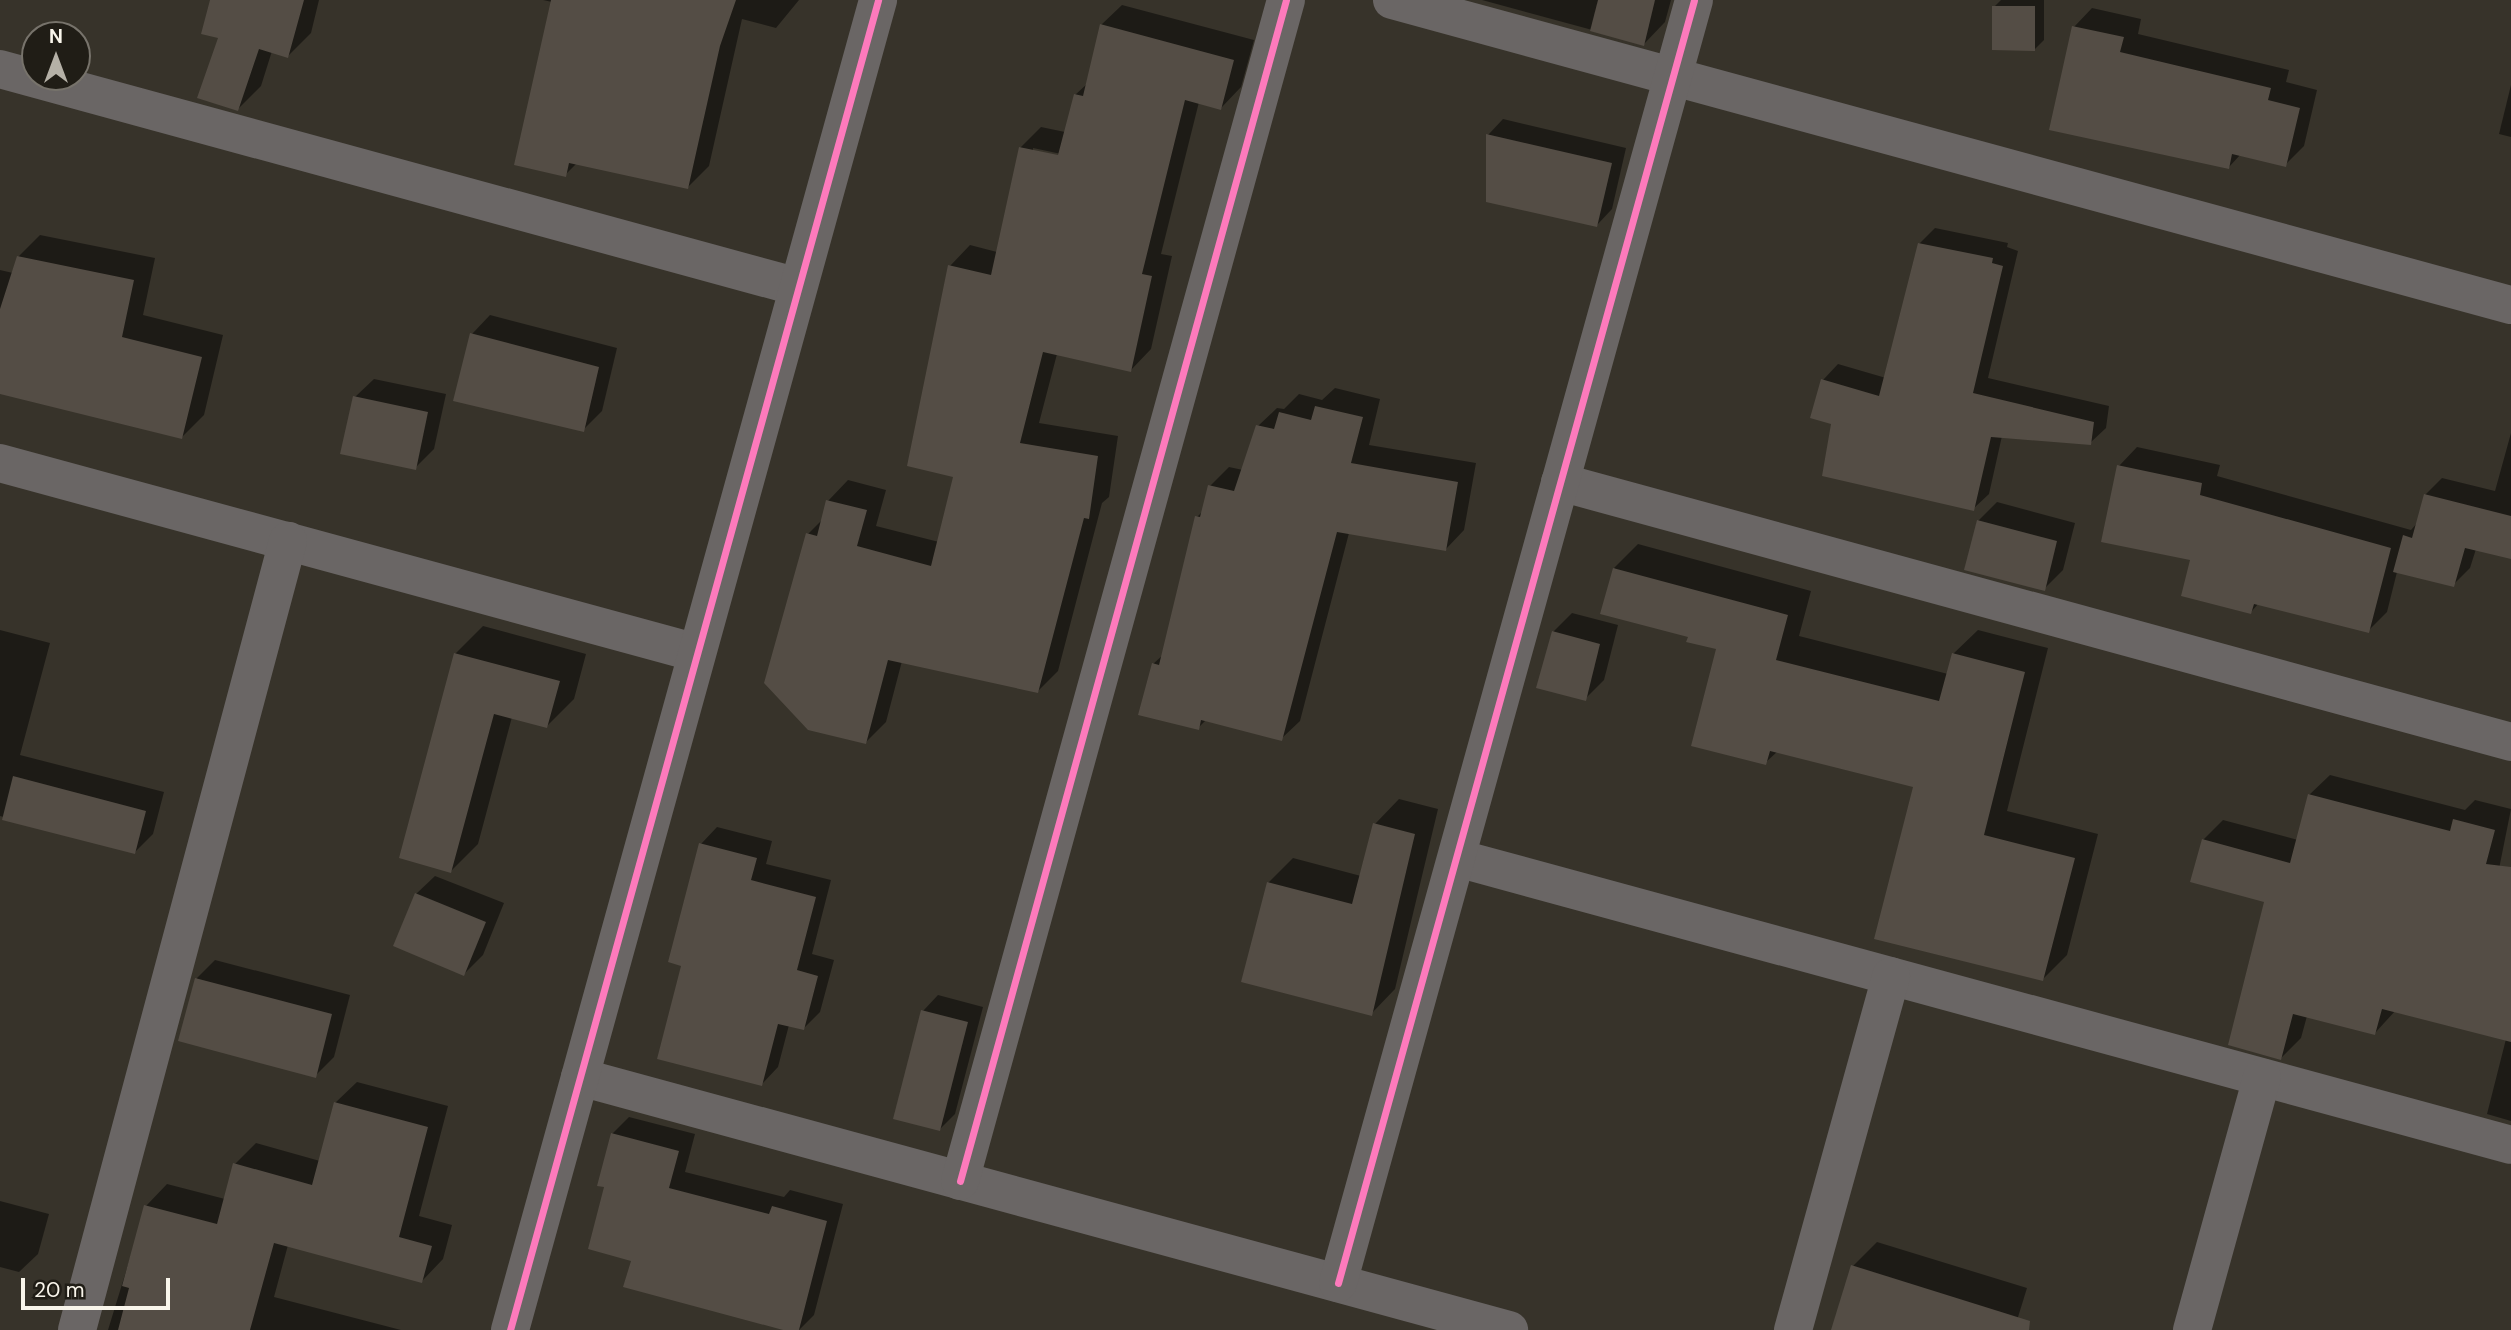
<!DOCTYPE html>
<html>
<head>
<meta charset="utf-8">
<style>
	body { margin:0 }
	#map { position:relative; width:2511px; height:1330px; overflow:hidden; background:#37332a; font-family:"DM Sans",sans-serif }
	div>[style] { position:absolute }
	.shadow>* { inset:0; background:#0007 }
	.building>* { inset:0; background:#544d45 }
	.minor>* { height:38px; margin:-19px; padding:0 19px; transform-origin:19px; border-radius:19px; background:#6a6665 }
	.cycleway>* { height:7px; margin:-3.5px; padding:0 3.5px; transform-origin:3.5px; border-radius:3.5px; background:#fd7abc }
	span { translate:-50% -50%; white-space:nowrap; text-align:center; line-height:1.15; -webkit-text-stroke:6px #201d16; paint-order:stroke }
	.north { position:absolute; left:21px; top:21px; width:70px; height:70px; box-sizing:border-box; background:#201d16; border:2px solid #77736b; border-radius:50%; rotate:0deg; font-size:19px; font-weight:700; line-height:28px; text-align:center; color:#f9f5eb }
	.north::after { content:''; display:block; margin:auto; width:24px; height:32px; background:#b5b1a7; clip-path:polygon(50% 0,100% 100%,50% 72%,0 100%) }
	.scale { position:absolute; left:21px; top:1278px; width:149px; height:32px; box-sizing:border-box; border:4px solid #f9f5eb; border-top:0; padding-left:9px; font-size:21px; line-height:24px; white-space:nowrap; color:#f9f5eb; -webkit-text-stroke:5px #201d16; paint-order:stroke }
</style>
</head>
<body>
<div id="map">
	<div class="shadow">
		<div style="clip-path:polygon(212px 0,319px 0,311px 33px,288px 56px,272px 51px,261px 86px,238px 109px)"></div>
		<div style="clip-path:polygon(543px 0,799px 0,776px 28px,742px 19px,709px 166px,688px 187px,577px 163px,565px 175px,552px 2px)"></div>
		<div style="clip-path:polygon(1482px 0,1671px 0,1665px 22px,1644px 44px)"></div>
		<div style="clip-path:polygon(2001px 0,2044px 0,2044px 40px,2035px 49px,1994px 7px)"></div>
		<div style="clip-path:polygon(evenodd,1122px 5px,1254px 40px,1241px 87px,1221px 108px,1199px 102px,1161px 254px,1172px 256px,1151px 349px,1131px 370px,1057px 354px,1039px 423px,1118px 436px,1109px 497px,1102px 503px,1058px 671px,1038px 691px,902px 661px,886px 722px,866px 742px,808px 534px,824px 518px,828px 501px,848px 480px,886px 490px,876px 526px,939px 542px,955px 476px,950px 266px,970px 245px,997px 252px,1020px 148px,1041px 127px,1065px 132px,1075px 95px,1088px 83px,1101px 25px,1122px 5px,1033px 148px,1066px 155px,1066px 158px,1033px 151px,1033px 148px)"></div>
		<div style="clip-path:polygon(2092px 8px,2141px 19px,2138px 34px,2289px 70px,2286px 82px,2317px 90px,2304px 146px,2285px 165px,2241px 154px,2229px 167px,2074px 27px)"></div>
		<div style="clip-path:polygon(2511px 85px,2511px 137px,2499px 134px)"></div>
		<div style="clip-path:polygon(1503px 119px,1626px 148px,1612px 209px,1597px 225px,1488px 135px)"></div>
		<div style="clip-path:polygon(1935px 228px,2008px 243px,2007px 247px,2018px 251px,1988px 378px,2109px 406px,2106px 428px,2090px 443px,2002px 436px,1989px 494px,1973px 509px,1833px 423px,1823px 380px,1838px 364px,1886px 378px,1919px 244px)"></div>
		<div style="clip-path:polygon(40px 235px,155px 258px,143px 315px,223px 335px,204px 415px,182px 437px,0 392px,0 270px,13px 273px,18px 257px)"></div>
		<div style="clip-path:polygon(490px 315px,617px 348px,602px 411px,583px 430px,472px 334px)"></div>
		<div style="clip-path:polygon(374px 379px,446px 394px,434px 449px,415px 468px,355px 397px)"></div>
		<div style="clip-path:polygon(1335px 388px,1380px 399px,1369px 445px,1476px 463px,1464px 530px,1446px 549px,1349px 533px,1300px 721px,1281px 739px,1207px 719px,1198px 728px,1153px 664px,1164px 654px,1197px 517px,1204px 510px,1210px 486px,1229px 467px,1243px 470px,1258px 426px,1277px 408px,1284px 409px,1299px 394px,1322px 400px)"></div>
		<div style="clip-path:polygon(2511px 433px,2511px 558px,2476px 549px,2470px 568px,2453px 585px,2397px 572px,2387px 612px,2368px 631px,2259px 603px,2251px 612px,2192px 559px,2119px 466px,2137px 447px,2220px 465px,2217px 476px,2411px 530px,2418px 522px,2425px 495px,2442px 478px,2495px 491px)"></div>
		<div style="clip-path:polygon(1997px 502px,2075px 523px,2063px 570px,2044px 589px,1978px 521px)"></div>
		<div style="clip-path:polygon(1638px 544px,1811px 591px,1799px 636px,1948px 674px,1953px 654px,1978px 630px,2048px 648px,2007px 811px,2098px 834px,2067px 955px,2043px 979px,1915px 786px,1778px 751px,1765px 763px,1719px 648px,1690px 636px,1614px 568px)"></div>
		<div style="clip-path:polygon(1572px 613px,1618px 625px,1604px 680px,1585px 699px,1553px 632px)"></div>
		<div style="clip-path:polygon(483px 626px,586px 654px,574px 699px,547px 726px,512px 717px,478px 844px,451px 871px,455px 654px)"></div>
		<div style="clip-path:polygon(0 630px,50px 643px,20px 755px,164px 792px,153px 834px,135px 852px,0 816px)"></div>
		<div style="clip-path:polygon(2330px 775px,2465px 810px,2475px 800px,2511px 809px,2499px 869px,2511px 872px,2511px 1121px,2487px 1114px,2506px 1039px,2396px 1010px,2375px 1033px,2307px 1016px,2301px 1038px,2281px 1058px,2266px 901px,2203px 840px,2223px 820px,2298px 840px,2309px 795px)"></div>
		<div style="clip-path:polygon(1399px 799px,1438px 809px,1395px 989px,1371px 1014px,1268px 883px,1293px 858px,1361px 876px,1375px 824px)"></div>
		<div style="clip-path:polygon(717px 827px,772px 841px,766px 864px,831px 880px,812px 954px,834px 960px,820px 1012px,804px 1028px,789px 1025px,778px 1067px,762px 1084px,683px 965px,701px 844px)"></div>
		<div style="clip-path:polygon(435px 876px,504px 903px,483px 955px,464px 974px,416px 894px)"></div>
		<div style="clip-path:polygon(215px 960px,350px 995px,334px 1057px,315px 1076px,180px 1040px,197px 978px)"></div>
		<div style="clip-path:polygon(938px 995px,983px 1007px,955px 1114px,940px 1129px,923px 1011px)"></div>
		<div style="clip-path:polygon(357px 1082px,448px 1106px,419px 1216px,452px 1225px,443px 1259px,422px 1281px,288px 1245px,274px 1297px,401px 1330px,108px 1330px,146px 1206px,167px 1184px,225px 1199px,235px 1164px,256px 1143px,320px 1161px,335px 1103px)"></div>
		<div style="clip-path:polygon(629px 1117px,695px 1134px,685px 1172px,784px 1197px,790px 1190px,843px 1204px,814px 1315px,799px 1330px,633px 1259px,612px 1134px)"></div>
		<div style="clip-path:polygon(0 1201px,49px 1214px,38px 1254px,19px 1272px,0 1267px)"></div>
		<div style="clip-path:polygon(1877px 1242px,2027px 1288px,2014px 1330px,1833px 1330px,1853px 1266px)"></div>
	</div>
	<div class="building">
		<div style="clip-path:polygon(210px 0,304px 0,288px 58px,259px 49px,238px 111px,197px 98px,218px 38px,201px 34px)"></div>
		<div style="clip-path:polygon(551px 0,736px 0,720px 46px,688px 189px,569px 163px,566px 177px,514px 165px)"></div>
		<div style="clip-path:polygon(1598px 0,1655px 0,1644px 46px,1590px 31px)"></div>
		<div style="clip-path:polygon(1992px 6px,2035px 6px,2035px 51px,1992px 50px)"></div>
		<div style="clip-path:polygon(1100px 24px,1234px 60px,1221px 110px,1185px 100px,1142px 274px,1152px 276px,1131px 372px,1043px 352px,1020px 443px,1098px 456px,1089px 519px,1084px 518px,1038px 693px,888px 660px,866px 744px,808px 730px,764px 683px,806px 533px,817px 536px,826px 500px,867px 510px,857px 546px,931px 566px,953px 477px,907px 466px,948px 265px,991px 275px,1019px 147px,1058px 155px,1074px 94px,1083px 96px)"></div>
		<div style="clip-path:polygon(2072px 26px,2124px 37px,2120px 52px,2271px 88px,2268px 100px,2300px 108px,2286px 167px,2232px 154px,2229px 169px,2049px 130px)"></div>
		<div style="clip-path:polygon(1486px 134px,1612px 163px,1597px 227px,1486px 202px)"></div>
		<div style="clip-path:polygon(1918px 243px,1993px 258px,1992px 263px,2003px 266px,1973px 393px,2094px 422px,2091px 445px,1991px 437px,1974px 511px,1822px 476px,1831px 424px,1810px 418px,1821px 379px,1879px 396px)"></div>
		<div style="clip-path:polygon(17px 256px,134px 280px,122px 337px,202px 357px,182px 439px,0 394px,0 309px)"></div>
		<div style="clip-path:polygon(470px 333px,599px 367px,584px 432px,453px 401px)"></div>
		<div style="clip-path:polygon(353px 396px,428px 412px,416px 470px,340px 454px)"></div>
		<div style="clip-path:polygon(1315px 406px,1363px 417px,1351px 463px,1458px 482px,1446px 551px,1337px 532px,1282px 741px,1201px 720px,1199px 730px,1138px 715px,1152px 663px,1159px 665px,1195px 516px,1200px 517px,1208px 485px,1234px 491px,1256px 425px,1274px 429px,1279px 412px,1311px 420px)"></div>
		<div style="clip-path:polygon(2117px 465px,2202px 483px,2200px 495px,2391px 548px,2369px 633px,2254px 604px,2251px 614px,2181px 596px,2190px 560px,2101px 542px)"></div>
		<div style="clip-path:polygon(2424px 494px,2511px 516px,2511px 559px,2465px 548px,2454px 587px,2393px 572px,2403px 535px,2412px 538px)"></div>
		<div style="clip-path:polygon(1977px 520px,2057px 541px,2045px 591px,1964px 570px)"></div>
		<div style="clip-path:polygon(1613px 568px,1788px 615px,1776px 660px,1939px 701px,1952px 653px,2025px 672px,1984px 835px,2075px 858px,2043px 981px,1874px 939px,1913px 787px,1770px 751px,1766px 765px,1691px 746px,1716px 649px,1686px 642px,1688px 637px,1600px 614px)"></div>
		<div style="clip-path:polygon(1552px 631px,1600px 644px,1586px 701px,1536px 688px)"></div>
		<div style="clip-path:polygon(454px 653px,560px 681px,547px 728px,494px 714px,451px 873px,399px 858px)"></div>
		<div style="clip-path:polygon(13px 776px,146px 811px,135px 854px,2px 820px)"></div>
		<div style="clip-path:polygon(2308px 794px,2450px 831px,2453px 819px,2495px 830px,2486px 864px,2511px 867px,2511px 1042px,2382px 1009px,2375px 1035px,2293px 1014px,2281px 1060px,2228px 1045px,2264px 902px,2190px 882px,2202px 839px,2290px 863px)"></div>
		<div style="clip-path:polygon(1373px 823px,1415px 834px,1372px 1016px,1241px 982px,1267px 882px,1352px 904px)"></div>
		<div style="clip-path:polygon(699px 843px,757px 858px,751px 880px,816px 897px,797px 970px,818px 976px,804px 1030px,778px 1024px,762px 1086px,657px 1059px,681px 966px,668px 962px)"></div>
		<div style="clip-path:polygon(415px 893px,486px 922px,464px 976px,393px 946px)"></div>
		<div style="clip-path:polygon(195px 978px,332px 1014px,316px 1078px,178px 1041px)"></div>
		<div style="clip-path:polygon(921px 1010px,968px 1022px,940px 1131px,893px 1119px)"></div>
		<div style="clip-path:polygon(334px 1102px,428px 1127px,399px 1237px,432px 1246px,422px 1283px,274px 1243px,250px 1330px,118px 1330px,129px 1288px,122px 1286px,144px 1205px,217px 1224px,233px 1163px,312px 1185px)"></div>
		<div style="clip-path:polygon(611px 1133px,679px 1151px,669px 1188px,769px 1214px,772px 1206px,827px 1221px,799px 1330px,783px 1330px,623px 1287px,631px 1261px,588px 1249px,604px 1187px,597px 1186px)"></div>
		<div style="clip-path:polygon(1851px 1265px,2030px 1321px,2029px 1330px,1831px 1330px)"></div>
	</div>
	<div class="minor">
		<div style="left:1392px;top:0;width:1160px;rotate:15.25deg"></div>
		<div style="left:0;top:69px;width:827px;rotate:15.28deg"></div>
		<div style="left:0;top:463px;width:722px;rotate:15.25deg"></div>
		<div style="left:1560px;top:482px;width:986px;rotate:15.29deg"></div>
		<div style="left:1457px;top:858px;width:1092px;rotate:15.23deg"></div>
		<div style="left:580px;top:1077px;width:963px;rotate:15.23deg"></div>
		<div style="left:960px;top:1181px;width:1225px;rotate:-74.57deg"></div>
		<div style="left:1338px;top:1283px;width:1331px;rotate:-74.49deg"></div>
		<div style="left:77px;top:1330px;width:817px;rotate:-75.03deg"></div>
		<div style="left:510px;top:1330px;width:1380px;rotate:-74.53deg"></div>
		<div style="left:1793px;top:1330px;width:367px;rotate:-74.5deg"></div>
		<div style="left:2192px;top:1330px;width:262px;rotate:-74.5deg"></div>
	</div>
	<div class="cycleway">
		<div style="left:960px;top:1181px;width:1225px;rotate:-74.57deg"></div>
		<div style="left:1338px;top:1283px;width:1331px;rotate:-74.49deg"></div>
		<div style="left:510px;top:1330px;width:1380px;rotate:-74.53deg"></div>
	</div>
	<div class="north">N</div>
	<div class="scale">20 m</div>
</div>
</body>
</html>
